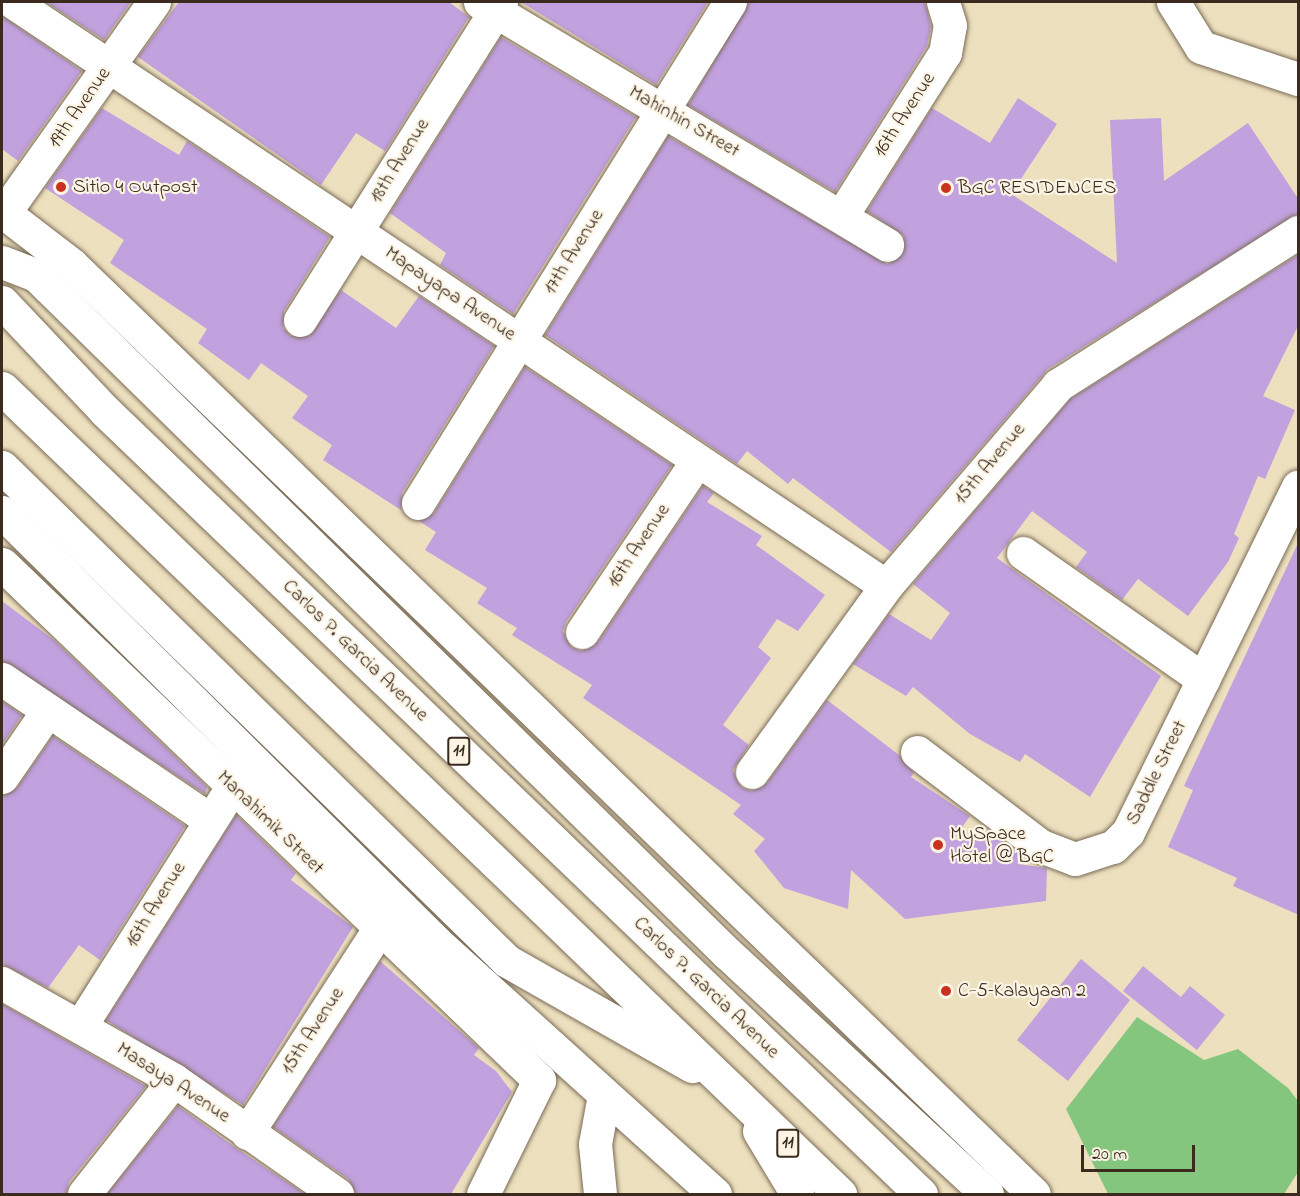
<!DOCTYPE html>
<html>
<head>
<meta charset="utf-8">
<style>
	body { margin:0 }
	#map { position:relative; width:1300px; height:1196px; overflow:hidden; background:#ede0be; font-family:"Indie Flower",sans-serif }
	div>[style] { position:absolute }
	.green>* { inset:0; background:#85c67f }
	.building>* { inset:0; background:#c1a1de }
	.roads { filter:drop-shadow(0 0 2px #796a56) drop-shadow(0 0 2px #796a56) }
	.minor>* { height:33px; margin:-16.5px; padding:0 16.5px; transform-origin:16.5px; border-radius:16.5px; background:#fff }
	.major>* { height:33px; margin:-16.5px; padding:0 16.5px; transform-origin:16.5px; border-radius:16.5px; background:#fff }
	.dots>* { width:16px; height:16px; translate:-50% -50%; box-sizing:border-box; border:3px solid #fcf5e5; border-radius:50% }
	span { translate:-50% -50%; white-space:nowrap; text-align:center; line-height:1.15; -webkit-text-stroke:4.5px #fcf5e5; paint-order:stroke }
	.shield-label span { padding:2px 4px; background:#fcf5e5; border:2px solid; border-radius:4px; -webkit-text-stroke-width:0 }
	.shield-label { font-size:18px; color:#3b2a1e; font-weight:700 }
	.street-label { font-size:20px; color:#3b2a1e }
	.poi-label { font-size:20px; color:#3b2a1e }
	.left { translate:0 -50%; text-align:left }
	.frame { position:absolute; inset:0; border:3px solid #3b2a1e; pointer-events:none }
	.scale { position:absolute; left:1081px; top:1145px; width:114px; height:27px; box-sizing:border-box; border:3px solid #3b2a1e; border-top:0; padding-left:8px; font-size:18px; line-height:21px; white-space:nowrap; color:#3b2a1e; -webkit-text-stroke:4px #fcf5e5; paint-order:stroke }
</style>
</head>
<body>
<div id="map">
	<div class="green">
		<div style="clip-path:polygon(1137px 1017px,1204px 1060px,1238px 1049px,1288px 1088px,1298px 1101px,1298px 1172px,1284px 1194px,1108px 1194px,1066px 1109px)"></div>
	</div>
	<div class="building">
		<div style="clip-path:polygon(46px 2px,131px 2px,104px 40px)"></div>
		<div style="clip-path:polygon(179px 2px,449px 2px,469px 17px,385px 151px,356px 133px,321px 185px,138px 57px)"></div>
		<div style="clip-path:polygon(521px 2px,708px 2px,656px 85px)"></div>
		<div style="clip-path:polygon(749px 2px,925px 2px,931px 26px,927px 46px,835px 192px,688px 105px)"></div>
		<div style="clip-path:polygon(2px 16px,82px 71px,18px 161px,2px 149px)"></div>
		<div style="clip-path:polygon(501px 37px,636px 117px,513px 314px,440px 265px,446px 253px,390px 213px)"></div>
		<div style="clip-path:polygon(1018px 98px,1057px 124px,1011px 194px,1117px 263px,1110px 120px,1161px 118px,1164px 181px,1248px 123px,1299px 200px,1299px 213px,1048px 369px,891px 552px,793px 478px,788px 484px,747px 451px,737px 464px,545px 335px,668px 136px,887px 264px,903px 254px,904px 236px,867px 211px,932px 108px,990px 143px)"></div>
		<div style="clip-path:polygon(102px 108px,179px 155px,187px 141px,330px 237px,284px 311px,283px 328px,291px 336px,309px 336px,341px 290px,396px 328px,419px 296px,494px 346px,402px 493px,401px 510px,323px 460px,332px 445px,292px 418px,308px 396px,261px 363px,249px 380px,198px 343px,207px 329px,110px 263px,124px 240px,45px 188px)"></div>
		<div style="clip-path:polygon(1299px 254px,1299px 324px,1263px 396px,1295px 410px,1265px 479px,1258px 476px,1234px 534px,1239px 538px,1228px 562px,1188px 616px,1138px 579px,1122px 600px,1076px 567px,1087px 552px,1032px 511px,997px 558px,1161px 676px,1090px 797px,1025px 754px,1020px 762px,970px 734px,913px 687px,906px 696px,853px 664px,889px 614px,931px 640px,950px 613px,913px 584px,1070px 399px)"></div>
		<div style="clip-path:polygon(525px 367px,672px 465px,566px 622px,563px 631px,571px 647px,581px 651px,598px 642px,703px 486px,714px 493px,707px 502px,762px 536px,756px 545px,825px 595px,798px 631px,777px 619px,758px 647px,771px 658px,723px 725px,749px 745px,733px 770px,741px 787px,751px 791px,767px 783px,827px 700px,899px 755px,914px 773px,911px 777px,970px 816px,953px 840px,1002px 840px,1017px 851px,1018px 864px,1047px 868px,1046px 901px,905px 919px,851px 870px,848px 909px,784px 888px,754px 851px,765px 839px,733px 814px,741px 805px,583px 698px,592px 685px,512px 635px,517px 628px,477px 603px,487px 588px,425px 550px,436px 532px,419px 521px,434px 513px)"></div>
		<div style="clip-path:polygon(1299px 541px,1299px 915px,1233px 886px,1237px 878px,1168px 847px,1193px 790px,1184px 786px)"></div>
		<div style="clip-path:polygon(2px 601px,54px 640px,207px 787px,205px 794px,2px 661px)"></div>
		<div style="clip-path:polygon(2px 701px,22px 715px,2px 745px)"></div>
		<div style="clip-path:polygon(53px 736px,185px 826px,100px 960px,79px 945px,48px 988px,2px 964px,2px 796px,17px 788px)"></div>
		<div style="clip-path:polygon(236px 815px,296px 873px,291px 880px,353px 927px,243px 1105px,106px 1020px)"></div>
		<div style="clip-path:polygon(1081px 959px,1130px 1000px,1068px 1081px,1017px 1040px)"></div>
		<div style="clip-path:polygon(380px 961px,479px 1048px,474px 1055px,496px 1071px,512px 1092px,451px 1194px,356px 1194px,348px 1179px,273px 1127px)"></div>
		<div style="clip-path:polygon(1143px 966px,1181px 997px,1190px 986px,1225px 1015px,1197px 1050px,1123px 991px)"></div>
		<div style="clip-path:polygon(2px 1004px,146px 1086px,69px 1182px,66px 1194px,2px 1194px)"></div>
		<div style="clip-path:polygon(178px 1106px,236px 1148px,305px 1194px,107px 1194px)"></div>
	</div>
	<div class="roads">
		<div class="minor">
			<div style="left:13px;top:2px;width:1050px;rotate:33.78deg"></div>
			<div style="left:480px;top:2px;width:474px;rotate:30.8deg"></div>
			<div style="left:1173px;top:2px;width:53px;rotate:58.1deg"></div>
			<div style="left:1201px;top:47px;width:102px;rotate:18.3deg"></div>
			<div style="left:4px;top:213px;width:259px;rotate:-54.6deg"></div>
			<div style="left:842px;top:215px;width:192px;rotate:-57.6deg"></div>
			<div style="left:945px;top:53px;width:28px;rotate:-80deg"></div>
			<div style="left:950px;top:25px;width:24px;rotate:-107deg"></div>
			<div style="left:300px;top:320px;width:376px;rotate:-57.7deg"></div>
			<div style="left:418px;top:503px;width:590px;rotate:-58.09deg"></div>
			<div style="left:1023px;top:553px;width:220px;rotate:35deg"></div>
			<div style="left:2px;top:564px;width:745px;rotate:43.86deg"></div>
			<div style="left:539px;top:1080px;width:127px;rotate:116.2deg"></div>
			<div style="left:582px;top:632px;width:206px;rotate:-56.1deg"></div>
			<div style="left:2px;top:679px;width:251px;rotate:34.1deg"></div>
			<div style="left:917px;top:752px;width:156px;rotate:37.2deg"></div>
			<div style="left:1041px;top:846px;width:36px;rotate:21deg"></div>
			<div style="left:1075px;top:859px;width:40px;rotate:-18deg"></div>
			<div style="left:1113px;top:847px;width:21px;rotate:-45deg"></div>
			<div style="left:1128px;top:832px;width:385px;rotate:-63.8deg"></div>
			<div style="left:752px;top:772px;width:229px;rotate:-54.2deg"></div>
			<div style="left:886px;top:586px;width:265px;rotate:-49.4deg"></div>
			<div style="left:1058px;top:385px;width:285px;rotate:-32.5deg"></div>
			<div style="left:2px;top:777px;width:81px;rotate:-55.5deg"></div>
			<div style="left:2px;top:983px;width:197px;rotate:29.4deg"></div>
			<div style="left:174px;top:1080px;width:199px;rotate:35deg"></div>
			<div style="left:81px;top:1025px;width:282px;rotate:-57.6deg"></div>
			<div style="left:247px;top:1133px;width:243px;rotate:-57.1deg"></div>
			<div style="left:84px;top:1194px;width:145px;rotate:-51.7deg"></div>
			<div style="left:600px;top:1194px;width:50px;rotate:-95.7deg"></div>
			<div style="left:595px;top:1144px;width:50px;rotate:-79.6deg"></div>
		</div>
		<div class="major">
			<div style="left:2px;top:211px;width:88px;rotate:37.6deg"></div>
			<div style="left:72px;top:265px;width:1337px;rotate:44deg"></div>
			<div style="left:2px;top:262px;width:36px;rotate:21deg"></div>
			<div style="left:36px;top:275px;width:969px;rotate:44.46deg"></div>
			<div style="left:728px;top:954px;width:353px;rotate:42.8deg"></div>
			<div style="left:2px;top:302px;width:150px;rotate:46.6deg"></div>
			<div style="left:105px;top:411px;width:1131px;rotate:43.82deg"></div>
			<div style="left:2px;top:388px;width:1163px;rotate:43.88deg"></div>
			<div style="left:2px;top:467px;width:706px;rotate:44.37deg"></div>
			<div style="left:507px;top:961px;width:213px;rotate:29.6deg"></div>
			<div style="left:2px;top:512px;width:611px;rotate:44.73deg"></div>
			<div style="left:436px;top:942px;width:376px;rotate:42.1deg"></div>
			<div style="left:759px;top:1131px;width:74px;rotate:58.9deg"></div>
		</div>
	</div>
	<div class="dots">
		<div style="left:61px;top:187px;background:#c8321e"></div>
		<div style="left:946px;top:188px;background:#c8321e"></div>
		<div style="left:938px;top:845px;background:#c8321e"></div>
		<div style="left:946px;top:991px;background:#c8321e"></div>
	</div>
	<div class="shield-label">
		<span style="left:459px;top:751px">11</span>
		<span style="left:788px;top:1143px">11</span>
	</div>
	<div class="street-label">
		<span style="left:80px;top:108px;rotate:-55deg">19th Avenue</span>
		<span style="left:905px;top:115px;rotate:-57deg">16th Avenue</span>
		<span style="left:684px;top:122px;rotate:30deg">Mahinhin Street</span>
		<span style="left:400px;top:161px;rotate:-58deg">18th Avenue</span>
		<span style="left:574px;top:252px;rotate:-58deg">17th Avenue</span>
		<span style="left:450px;top:294px;rotate:34deg">Mapayapa Avenue</span>
		<span style="left:990px;top:464px;rotate:-50deg">15th Avenue</span>
		<span style="left:639px;top:546px;rotate:-56deg">16th Avenue</span>
		<span style="left:355px;top:651px;rotate:44deg">Carlos P. Garcia Avenue</span>
		<span style="left:1157px;top:773px;rotate:-64deg">Saddle Street</span>
		<span style="left:270px;top:823px;rotate:44deg">Manahimik Street</span>
		<span style="left:156px;top:905px;rotate:-58deg">16th Avenue</span>
		<span style="left:706px;top:988px;rotate:44deg">Carlos P. Garcia Avenue</span>
		<span style="left:313px;top:1031px;rotate:-57deg">15th Avenue</span>
		<span style="left:173px;top:1083px;rotate:33deg">Masaya Avenue</span>
	</div>
	<div class="poi-label">
		<span class="left" style="left:73px;top:187px">Sitio 4 Outpost</span>
		<span class="left" style="left:958px;top:188px">BGC RESIDENCES</span>
		<span class="left" style="left:950px;top:846px">MySpace<br>Hotel @ BGC</span>
		<span class="left" style="left:958px;top:991px">C-5–Kalayaan 2</span>
	</div>
	<div class="frame"></div>
	<div class="scale">20 m</div>
</div>
</body>
</html>
